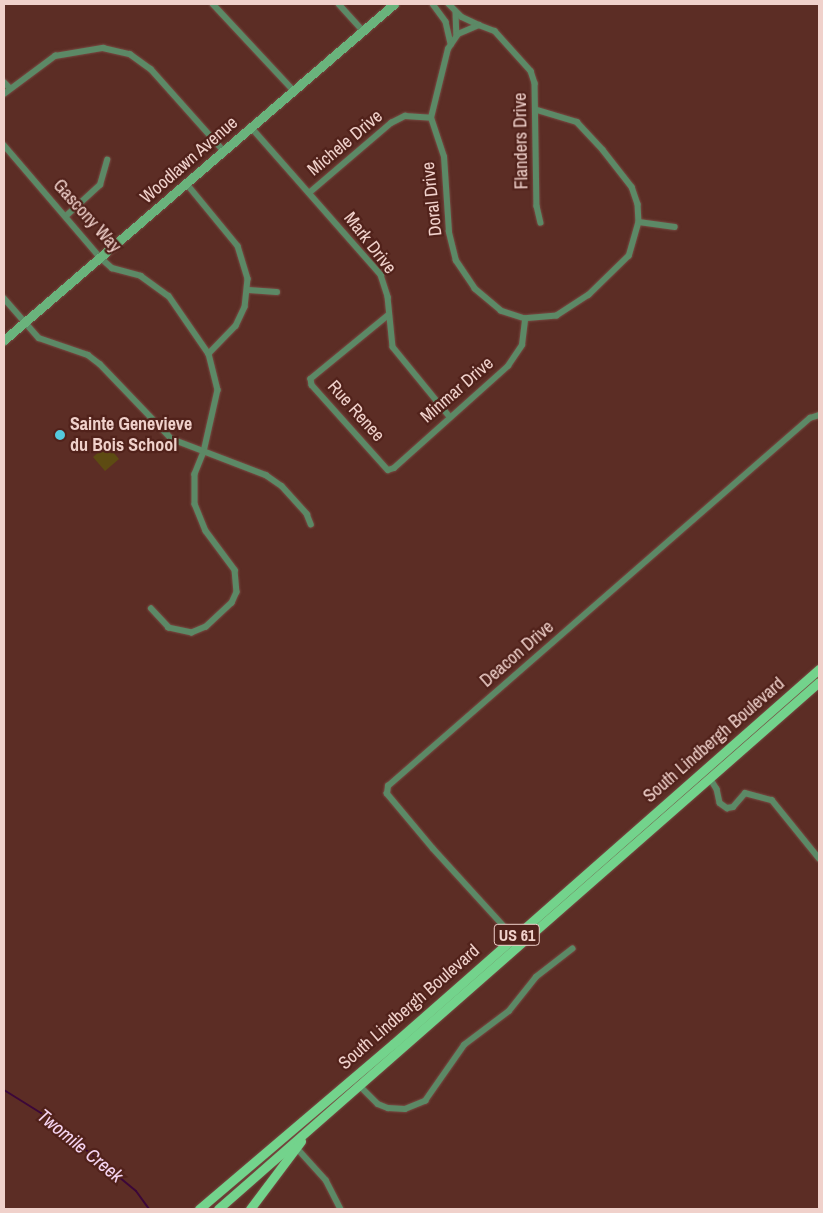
<!DOCTYPE html>
<html>
<head>
<meta charset="utf-8">
<style>
	body { margin:0 }
	#map { position:relative; width:823px; height:1213px; overflow:hidden; background:#5c2d25; font-family:"Archivo Narrow",sans-serif }
	div>[style] { position:absolute }
	.green>* { inset:0; background:#5d4b12 }
	.stream>* { height:2px; margin:-1px; padding:0 1px; transform-origin:1px; border-radius:1px; background:#3c0739 }
	.roads { filter:drop-shadow(0 0 1px #774b43) drop-shadow(0 0 1px #774b43) }
	.street>* { height:5.5px; margin:-2.75px; padding:0 2.75px; transform-origin:2.75px; border-radius:2.75px; background:#5c8966 }
	.secondary>* { height:9px; margin:-4.5px; padding:0 4.5px; transform-origin:4.5px; border-radius:4.5px; background:#6ab37c }
	.primary>* { height:9px; margin:-4.5px; padding:0 4.5px; transform-origin:4.5px; border-radius:4.5px; background:#73d38c }
	.dots>* { width:14px; height:14px; translate:-50% -50%; box-sizing:border-box; border:2px solid #51221b; border-radius:50% }
	span { translate:-50% -50%; white-space:nowrap; text-align:center; line-height:1.15; -webkit-text-stroke:4.5px #51221b; paint-order:stroke }
	.shield-label span { padding:1px 4px; background:#51221b; border:1px solid; border-radius:4px; -webkit-text-stroke-width:0 }
	.shield-label { font-size:16px; color:#f0d1cb; font-weight:700 }
	.street-label { font-size:18px; color:#f0d1cb }
	.poi-label { font-size:18px; color:#f0d1cb; font-weight:700 }
	.left { translate:0 -50%; text-align:left }
	.water-label { font-size:19px; color:#f6d5f2; font-style:italic }
	.frame { position:absolute; inset:0; border:5px solid #f0d1cb; pointer-events:none }
</style>
</head>
<body>
<div id="map">
	<div class="green">
		<div style="clip-path:polygon(107px 445px,119px 459px,105px 471px,93px 457px)"></div>
	</div>
	<div class="stream">
		<div style="left:4px;top:1090px;width:44px;rotate:31.9deg"></div>
		<div style="left:41px;top:1113px;width:123px;rotate:39.4deg"></div>
		<div style="left:136px;top:1191px;width:22px;rotate:54deg"></div>
	</div>
	<div class="roads">
		<div class="street">
			<div style="left:213px;top:4px;width:119px;rotate:47deg"></div>
			<div style="left:339px;top:4px;width:36px;rotate:48deg"></div>
			<div style="left:433px;top:4px;width:22px;rotate:54deg"></div>
			<div style="left:446px;top:22px;width:23px;rotate:77deg"></div>
			<div style="left:449px;top:4px;width:18px;rotate:45deg"></div>
			<div style="left:462px;top:17px;width:19px;rotate:25deg"></div>
			<div style="left:456px;top:12px;width:23px;rotate:88deg"></div>
			<div style="left:4px;top:82px;width:8px;rotate:45deg"></div>
			<div style="left:4px;top:94px;width:64px;rotate:-36.7deg"></div>
			<div style="left:55px;top:56px;width:49px;rotate:-9.5deg"></div>
			<div style="left:103px;top:48px;width:28px;rotate:13deg"></div>
			<div style="left:130px;top:54px;width:26px;rotate:36deg"></div>
			<div style="left:151px;top:69px;width:110px;rotate:48.3deg"></div>
			<div style="left:537px;top:110px;width:42px;rotate:16.7deg"></div>
			<div style="left:577px;top:122px;width:38px;rotate:47deg"></div>
			<div style="left:603px;top:150px;width:47px;rotate:51.9deg"></div>
			<div style="left:632px;top:187px;width:18px;rotate:71deg"></div>
			<div style="left:638px;top:204px;width:18px;rotate:87deg"></div>
			<div style="left:639px;top:222px;width:35px;rotate:106deg"></div>
			<div style="left:629px;top:256px;width:56px;rotate:135.7deg"></div>
			<div style="left:589px;top:295px;width:38px;rotate:147deg"></div>
			<div style="left:557px;top:316px;width:32px;rotate:175deg"></div>
			<div style="left:525px;top:319px;width:25px;rotate:-162deg"></div>
			<div style="left:501px;top:311px;width:34px;rotate:-140deg"></div>
			<div style="left:475px;top:289px;width:34px;rotate:-124deg"></div>
			<div style="left:456px;top:261px;width:30px;rotate:-104deg"></div>
			<div style="left:449px;top:232px;width:75px;rotate:-93.8deg"></div>
			<div style="left:444px;top:157px;width:41px;rotate:-108.4deg"></div>
			<div style="left:431px;top:118px;width:71px;rotate:-76.2deg"></div>
			<div style="left:448px;top:49px;width:18px;rotate:-56deg"></div>
			<div style="left:458px;top:34px;width:23px;rotate:-23deg"></div>
			<div style="left:479px;top:25px;width:17px;rotate:21deg"></div>
			<div style="left:495px;top:31px;width:54px;rotate:48deg"></div>
			<div style="left:531px;top:71px;width:13px;rotate:72deg"></div>
			<div style="left:535px;top:83px;width:123px;rotate:89.1deg"></div>
			<div style="left:537px;top:206px;width:17px;rotate:77deg"></div>
			<div style="left:252px;top:128px;width:196px;rotate:48.7deg"></div>
			<div style="left:381px;top:275px;width:23px;rotate:72deg"></div>
			<div style="left:388px;top:297px;width:50px;rotate:84.3deg"></div>
			<div style="left:393px;top:347px;width:90px;rotate:50.8deg"></div>
			<div style="left:4px;top:145px;width:149px;rotate:49.4deg"></div>
			<div style="left:101px;top:258px;width:15px;rotate:42deg"></div>
			<div style="left:112px;top:268px;width:30px;rotate:15deg"></div>
			<div style="left:141px;top:276px;width:34px;rotate:36deg"></div>
			<div style="left:169px;top:296px;width:70px;rotate:55.4deg"></div>
			<div style="left:209px;top:354px;width:37px;rotate:76deg"></div>
			<div style="left:218px;top:390px;width:64px;rotate:102.7deg"></div>
			<div style="left:204px;top:452px;width:24px;rotate:112deg"></div>
			<div style="left:195px;top:474px;width:30px;rotate:90deg"></div>
			<div style="left:195px;top:504px;width:29px;rotate:68deg"></div>
			<div style="left:206px;top:531px;width:49px;rotate:53.4deg"></div>
			<div style="left:235px;top:570px;width:22px;rotate:85deg"></div>
			<div style="left:237px;top:592px;width:12px;rotate:114deg"></div>
			<div style="left:232px;top:603px;width:35px;rotate:137deg"></div>
			<div style="left:206px;top:627px;width:15px;rotate:157deg"></div>
			<div style="left:192px;top:633px;width:24px;rotate:-168deg"></div>
			<div style="left:169px;top:628px;width:26px;rotate:-133deg"></div>
			<div style="left:187px;top:184px;width:80px;rotate:50.6deg"></div>
			<div style="left:238px;top:246px;width:34px;rotate:73deg"></div>
			<div style="left:248px;top:279px;width:28px;rotate:96deg"></div>
			<div style="left:245px;top:307px;width:21px;rotate:115deg"></div>
			<div style="left:236px;top:326px;width:39px;rotate:134deg"></div>
			<div style="left:309px;top:193px;width:108px;rotate:-40.5deg"></div>
			<div style="left:391px;top:123px;width:16px;rotate:-27deg"></div>
			<div style="left:405px;top:116px;width:26px;rotate:4deg"></div>
			<div style="left:66px;top:216px;width:46px;rotate:-42.4deg"></div>
			<div style="left:100px;top:185px;width:26px;rotate:-74deg"></div>
			<div style="left:639px;top:222px;width:36px;rotate:8deg"></div>
			<div style="left:248px;top:290px;width:29px;rotate:4deg"></div>
			<div style="left:4px;top:298px;width:53px;rotate:48.8deg"></div>
			<div style="left:39px;top:338px;width:52px;rotate:19.1deg"></div>
			<div style="left:88px;top:355px;width:15px;rotate:37deg"></div>
			<div style="left:100px;top:364px;width:104px;rotate:46.2deg"></div>
			<div style="left:172px;top:439px;width:101px;rotate:21deg"></div>
			<div style="left:266px;top:475px;width:19px;rotate:35deg"></div>
			<div style="left:282px;top:486px;width:38px;rotate:48deg"></div>
			<div style="left:307px;top:514px;width:11px;rotate:68deg"></div>
			<div style="left:389px;top:315px;width:101px;rotate:140.6deg"></div>
			<div style="left:311px;top:379px;width:6px;rotate:81deg"></div>
			<div style="left:312px;top:385px;width:114px;rotate:48.2deg"></div>
			<div style="left:388px;top:470px;width:6px;rotate:-18deg"></div>
			<div style="left:394px;top:468px;width:153px;rotate:-41.8deg"></div>
			<div style="left:508px;top:366px;width:25px;rotate:-56deg"></div>
			<div style="left:522px;top:345px;width:26px;rotate:-83deg"></div>
			<div style="left:710px;top:778px;width:13px;rotate:58deg"></div>
			<div style="left:717px;top:789px;width:14px;rotate:78deg"></div>
			<div style="left:720px;top:803px;width:9px;rotate:36deg"></div>
			<div style="left:727px;top:808px;width:6px;rotate:-9deg"></div>
			<div style="left:733px;top:807px;width:18px;rotate:-49deg"></div>
			<div style="left:745px;top:793px;width:28px;rotate:15deg"></div>
			<div style="left:772px;top:800px;width:75px;rotate:51deg"></div>
			<div style="left:514px;top:938px;width:120px;rotate:-132.3deg"></div>
			<div style="left:433px;top:849px;width:72px;rotate:-129.9deg"></div>
			<div style="left:387px;top:794px;width:8px;rotate:-83deg"></div>
			<div style="left:388px;top:786px;width:560px;rotate:-41.09deg"></div>
			<div style="left:810px;top:418px;width:9px;rotate:-18deg"></div>
			<div style="left:360px;top:1086px;width:25px;rotate:45deg"></div>
			<div style="left:378px;top:1104px;width:11px;rotate:22deg"></div>
			<div style="left:388px;top:1108px;width:17px;rotate:3deg"></div>
			<div style="left:405px;top:1109px;width:22px;rotate:-22deg"></div>
			<div style="left:425px;top:1101px;width:68px;rotate:-55.1deg"></div>
			<div style="left:464px;top:1045px;width:56px;rotate:-37.1deg"></div>
			<div style="left:509px;top:1011px;width:43px;rotate:-51.5deg"></div>
			<div style="left:536px;top:977px;width:46px;rotate:-37.9deg"></div>
			<div style="left:297px;top:1148px;width:43px;rotate:47.8deg"></div>
			<div style="left:326px;top:1180px;width:33px;rotate:63deg"></div>
		</div>
		<div class="secondary">
			<div style="left:4px;top:340px;width:515px;rotate:-40.75deg"></div>
		</div>
		<div class="primary">
			<div style="left:199px;top:1209px;width:255px;rotate:-40.4deg"></div>
			<div style="left:393px;top:1044px;width:568px;rotate:-41.36deg"></div>
			<div style="left:218px;top:1209px;width:799px;rotate:-41.25deg"></div>
			<div style="left:250px;top:1209px;width:85px;rotate:-53.1deg"></div>
		</div>
	</div>
	<div class="dots">
		<div style="left:60px;top:435px;background:#54cade"></div>
	</div>
	<div class="shield-label">
		<span style="left:517px;top:935px">US 61</span>
	</div>
	<div class="street-label">
		<span style="left:521px;top:141px;rotate:-91deg">Flanders Drive</span>
		<span style="left:345px;top:143px;rotate:-40deg">Michele Drive</span>
		<span style="left:189px;top:160px;rotate:-41deg">Woodlawn Avenue</span>
		<span style="left:432px;top:199px;rotate:-96deg">Doral Drive</span>
		<span style="left:87px;top:216px;rotate:48deg">Gascony Way</span>
		<span style="left:370px;top:243px;rotate:52deg">Mark Drive</span>
		<span style="left:457px;top:390px;rotate:-41deg">Minmar Drive</span>
		<span style="left:356px;top:411px;rotate:48deg">Rue Renee</span>
		<span style="left:517px;top:654px;rotate:-41deg">Deacon Drive</span>
		<span style="left:714px;top:740px;rotate:-41deg">South Lindbergh Boulevard</span>
		<span style="left:409px;top:1007px;rotate:-41deg">South Lindbergh Boulevard</span>
	</div>
	<div class="poi-label">
		<span class="left" style="left:70px;top:435px">Sainte Genevieve<br>du Bois School</span>
	</div>
	<div class="water-label">
		<span style="left:80px;top:1146px;rotate:39deg">Twomile Creek</span>
	</div>
	<div class="frame"></div>
</div>
</body>
</html>
